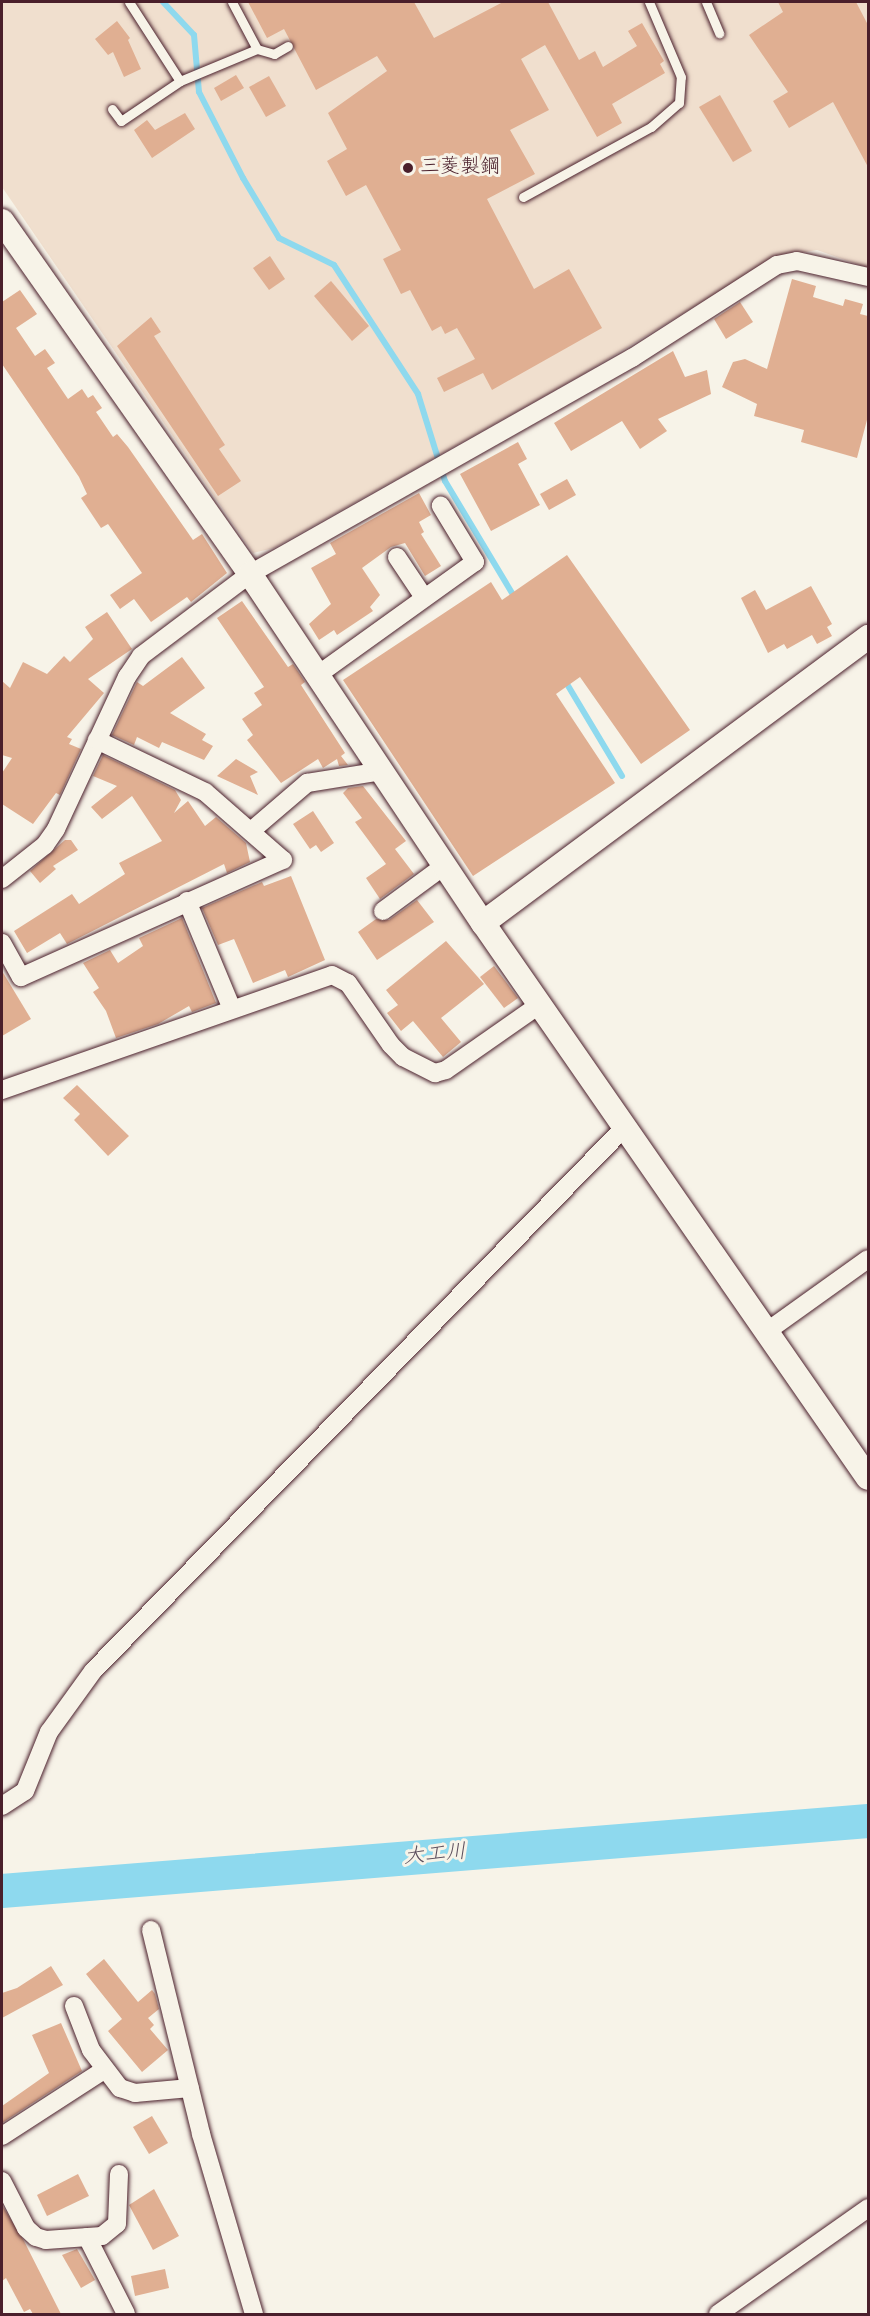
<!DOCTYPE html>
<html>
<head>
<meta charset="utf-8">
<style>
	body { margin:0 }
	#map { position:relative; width:870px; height:2316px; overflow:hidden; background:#f7f3e8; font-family:Dekko,"Klee One",sans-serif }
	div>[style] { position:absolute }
	.built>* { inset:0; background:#f0dfce }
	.stream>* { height:6px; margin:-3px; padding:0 3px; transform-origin:3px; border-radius:3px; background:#8ed9ee }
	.river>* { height:34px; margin:-17px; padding:0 17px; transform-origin:17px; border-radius:17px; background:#8ed9ee }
	.building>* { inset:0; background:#e0af92 }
	.roads { filter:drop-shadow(0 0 2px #4a1f2b) drop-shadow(0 0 2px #4a1f2b) }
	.service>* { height:9px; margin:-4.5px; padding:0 4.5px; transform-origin:4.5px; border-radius:4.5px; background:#f7f3e8 }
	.minor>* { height:18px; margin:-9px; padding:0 9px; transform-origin:9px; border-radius:9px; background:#f7f3e8 }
	.tertiary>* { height:24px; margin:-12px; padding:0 12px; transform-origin:12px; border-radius:12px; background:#f7f3e8 }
	.dots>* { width:16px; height:16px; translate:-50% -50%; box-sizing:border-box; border:3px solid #f7f3e8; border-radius:50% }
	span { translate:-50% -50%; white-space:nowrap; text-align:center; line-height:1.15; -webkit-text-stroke:6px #f7f3e8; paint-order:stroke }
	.poi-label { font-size:20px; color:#4a1f2b }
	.left { translate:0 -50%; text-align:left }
	.water-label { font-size:21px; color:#5b4e5c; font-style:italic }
	.frame { position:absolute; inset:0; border:3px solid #4a1f2b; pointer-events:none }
</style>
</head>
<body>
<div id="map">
	<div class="built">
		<div style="clip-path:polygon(2px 2px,868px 2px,868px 268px,817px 250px,776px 257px,580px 376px,274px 548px,253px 553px,2px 187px)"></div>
	</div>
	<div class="stream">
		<div style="left:163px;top:2px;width:45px;rotate:46.8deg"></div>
		<div style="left:194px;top:35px;width:57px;rotate:85deg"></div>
		<div style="left:199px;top:92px;width:97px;rotate:62.9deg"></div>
		<div style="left:243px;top:178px;width:70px;rotate:59deg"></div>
		<div style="left:279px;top:238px;width:61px;rotate:26.1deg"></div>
		<div style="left:334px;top:265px;width:154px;rotate:56.9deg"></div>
		<div style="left:418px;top:394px;width:91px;rotate:72.8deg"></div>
		<div style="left:445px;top:481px;width:136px;rotate:59.1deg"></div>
		<div style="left:564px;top:679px;width:113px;rotate:59.1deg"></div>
	</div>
	<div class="river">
		<div style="left:2px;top:1891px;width:869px;rotate:-4.62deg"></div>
	</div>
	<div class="building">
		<div style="clip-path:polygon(248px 2px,414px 2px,434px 38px,503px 2px,548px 2px,579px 60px,595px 51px,603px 67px,637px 46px,628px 31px,642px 23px,664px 61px,660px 64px,665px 73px,612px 104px,622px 123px,597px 137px,545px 45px,521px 59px,549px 110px,510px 130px,535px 174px,487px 199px,534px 289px,569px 269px,602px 328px,492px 390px,483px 373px,444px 392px,437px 378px,475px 359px,457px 328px,445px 334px,441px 326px,432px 331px,410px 290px,401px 294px,383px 259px,401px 250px,366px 185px,346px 196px,327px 161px,347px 149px,328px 113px,387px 71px,377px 56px,316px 90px,284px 29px,267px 38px)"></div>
		<div style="clip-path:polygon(778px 2px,856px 2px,868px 25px,868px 167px,833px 102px,789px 128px,773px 101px,788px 92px,749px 35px,783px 12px)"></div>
		<div style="clip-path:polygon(117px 21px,130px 38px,128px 40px,141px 69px,124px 77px,113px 52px,108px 55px,95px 39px)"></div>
		<div style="clip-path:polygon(236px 75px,244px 88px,221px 101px,214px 88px)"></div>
		<div style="clip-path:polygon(269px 76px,286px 106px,266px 117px,249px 87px)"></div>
		<div style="clip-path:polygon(720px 95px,752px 151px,733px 162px,699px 107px)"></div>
		<div style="clip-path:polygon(185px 113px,195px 129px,152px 158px,134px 130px,147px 120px,155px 130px)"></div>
		<div style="clip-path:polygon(270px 256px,285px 279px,269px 290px,253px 268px)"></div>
		<div style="clip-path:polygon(792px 279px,816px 286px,813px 297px,843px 306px,845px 299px,863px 304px,860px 314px,868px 316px,868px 416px,857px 458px,801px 442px,804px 430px,754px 416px,757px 404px,722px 387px,733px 362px,745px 359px,767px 369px)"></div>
		<div style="clip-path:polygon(331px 281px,369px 326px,352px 341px,314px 296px)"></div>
		<div style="clip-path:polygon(20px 290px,37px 314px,16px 328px,35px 356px,45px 349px,55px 363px,47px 368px,68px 399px,82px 389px,88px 398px,93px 395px,102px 408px,96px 412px,113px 437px,117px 434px,128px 447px,193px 540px,202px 534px,227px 573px,191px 602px,187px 597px,151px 622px,134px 599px,120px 609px,110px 595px,142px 573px,108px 524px,101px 528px,81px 498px,87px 494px,79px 477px,2px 364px,2px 302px)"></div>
		<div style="clip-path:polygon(740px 302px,753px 322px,726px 339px,714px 319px)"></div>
		<div style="clip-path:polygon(151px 317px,161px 332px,154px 336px,225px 445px,219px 449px,241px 481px,218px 496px,117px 346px)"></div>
		<div style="clip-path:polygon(673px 351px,685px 377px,707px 370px,711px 394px,658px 419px,667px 431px,640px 449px,622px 421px,571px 451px,554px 423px)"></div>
		<div style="clip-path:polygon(518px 442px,527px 459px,518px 464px,540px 505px,491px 531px,460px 474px)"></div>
		<div style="clip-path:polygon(567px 479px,576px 495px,549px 510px,540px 494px)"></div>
		<div style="clip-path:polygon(419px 493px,431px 515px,419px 522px,424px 532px,421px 534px,441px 566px,425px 576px,405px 543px,391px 547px,362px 568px,380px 595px,370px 607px,373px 611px,337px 635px,334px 630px,319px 640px,309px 624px,331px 604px,311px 568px,336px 554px,330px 543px)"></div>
		<div style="clip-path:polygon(567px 555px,690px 730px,641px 764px,580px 677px,556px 694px,615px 783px,473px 876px,343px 680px,491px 582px,502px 600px)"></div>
		<div style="clip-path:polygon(811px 586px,832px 624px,827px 627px,832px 636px,817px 644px,812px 635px,787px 649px,784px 644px,768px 653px,741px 598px,755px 590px,766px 610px)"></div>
		<div style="clip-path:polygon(242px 601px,288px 667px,293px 664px,305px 682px,301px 685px,345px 753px,341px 756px,348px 765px,339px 766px,337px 759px,323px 768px,318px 759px,281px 783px,247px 740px,253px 735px,242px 719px,262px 705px,254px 693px,264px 687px,217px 618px)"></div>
		<div style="clip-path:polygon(107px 612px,132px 649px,88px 679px,104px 693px,67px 737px,72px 739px,69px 744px,81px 749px,60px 795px,56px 793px,33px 824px,2px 804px,2px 773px,12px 758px,2px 755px,2px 681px,10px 688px,23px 662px,47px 674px,64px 656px,70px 662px,93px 639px,85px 627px)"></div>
		<div style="clip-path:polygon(182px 657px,205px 688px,170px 713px,206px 734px,202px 740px,213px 746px,204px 760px,162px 742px,159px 748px,137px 737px,134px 745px,112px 735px,137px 682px,143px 686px)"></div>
		<div style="clip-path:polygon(103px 755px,175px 790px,181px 800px,174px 813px,188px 801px,205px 826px,216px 817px,246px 843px,250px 862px,227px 873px,224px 864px,67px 944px,60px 933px,27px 953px,14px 931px,72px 894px,79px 904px,125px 874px,119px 863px,162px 841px,132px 796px,102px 819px,91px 807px,117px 786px,93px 776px)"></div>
		<div style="clip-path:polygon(236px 759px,258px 772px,250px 776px,258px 795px,217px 776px)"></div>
		<div style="clip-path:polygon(363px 786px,406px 841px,395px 849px,414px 874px,380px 899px,366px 878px,386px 864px,355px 822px,362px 818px,343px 793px,348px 788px)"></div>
		<div style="clip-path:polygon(313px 811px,334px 843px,321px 852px,316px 845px,310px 849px,293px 824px)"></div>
		<div style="clip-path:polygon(65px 840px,71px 840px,78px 850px,53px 866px,56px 869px,40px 883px,30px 871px)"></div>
		<div style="clip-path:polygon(291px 876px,325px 960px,288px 977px,285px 970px,253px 983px,234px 939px,218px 945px,202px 908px,262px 882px,264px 886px)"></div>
		<div style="clip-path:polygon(417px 900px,434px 922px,377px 960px,358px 932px,376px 919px,389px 920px)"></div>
		<div style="clip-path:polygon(182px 918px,216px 1003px,192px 1012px,189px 1006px,158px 1024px,116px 1038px,106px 1011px,93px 992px,99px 988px,83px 963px,110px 950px,118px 963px,143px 946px,139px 938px)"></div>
		<div style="clip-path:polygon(446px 941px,484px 984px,441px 1018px,461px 1042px,443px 1057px,413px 1021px,401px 1031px,387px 1013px,398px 1005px,386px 990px)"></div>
		<div style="clip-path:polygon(494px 966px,518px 998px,504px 1008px,480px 977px)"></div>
		<div style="clip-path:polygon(2px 971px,31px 1019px,2px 1036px)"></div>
		<div style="clip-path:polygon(77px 1085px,129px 1136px,108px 1156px,74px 1120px,80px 1114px,63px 1098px)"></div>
		<div style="clip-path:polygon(104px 1959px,138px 2002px,152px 1990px,155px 1994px,159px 2009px,148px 2018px,154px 2025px,150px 2029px,168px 2050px,142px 2072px,108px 2031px,122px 2019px,86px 1974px)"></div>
		<div style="clip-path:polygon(51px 1966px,63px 1985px,2px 2018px,2px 1993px,17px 1988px)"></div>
		<div style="clip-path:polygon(61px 2023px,82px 2071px,2px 2123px,2px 2106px,49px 2073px,32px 2035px)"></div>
		<div style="clip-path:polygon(152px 2116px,168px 2143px,149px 2154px,133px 2127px)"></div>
		<div style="clip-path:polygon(78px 2174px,89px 2196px,47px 2216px,37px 2195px)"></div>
		<div style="clip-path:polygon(154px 2189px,179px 2236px,153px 2250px,129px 2205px)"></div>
		<div style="clip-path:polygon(2px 2205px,24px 2241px,61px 2314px,33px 2314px,30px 2309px,24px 2312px,6px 2278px,2px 2281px)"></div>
		<div style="clip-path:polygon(77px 2249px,95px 2280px,81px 2288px,62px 2255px)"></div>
		<div style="clip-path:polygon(165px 2269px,169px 2288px,135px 2296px,131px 2276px)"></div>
	</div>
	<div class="roads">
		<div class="service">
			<div style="left:129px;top:2px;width:94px;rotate:57.2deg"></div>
			<div style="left:232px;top:2px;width:53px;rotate:62deg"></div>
			<div style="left:257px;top:49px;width:18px;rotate:16deg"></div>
			<div style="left:274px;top:54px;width:16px;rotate:-30deg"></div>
			<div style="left:706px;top:2px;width:34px;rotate:67deg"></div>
			<div style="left:112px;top:109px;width:15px;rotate:53deg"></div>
			<div style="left:121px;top:121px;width:71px;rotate:-34.1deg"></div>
			<div style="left:180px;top:81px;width:83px;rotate:-22.6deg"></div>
			<div style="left:523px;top:197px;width:146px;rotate:-28.7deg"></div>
			<div style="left:651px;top:127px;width:37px;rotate:-41deg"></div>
			<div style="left:679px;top:103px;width:26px;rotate:-86deg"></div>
			<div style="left:681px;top:77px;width:82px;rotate:-113.1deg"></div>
		</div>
		<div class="minor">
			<div style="left:397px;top:557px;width:47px;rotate:56.3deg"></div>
			<div style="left:319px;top:674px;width:192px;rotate:-35.7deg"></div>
			<div style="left:475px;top:562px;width:66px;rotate:-121.3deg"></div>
			<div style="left:251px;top:831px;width:74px;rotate:-40.6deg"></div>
			<div style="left:307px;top:783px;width:77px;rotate:-9deg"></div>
			<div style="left:2px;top:879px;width:55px;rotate:-38.3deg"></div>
			<div style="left:45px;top:845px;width:19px;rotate:-55deg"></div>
			<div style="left:56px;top:829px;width:168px;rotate:-65deg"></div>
			<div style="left:127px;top:677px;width:25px;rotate:-56deg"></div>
			<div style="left:141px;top:656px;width:136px;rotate:-37deg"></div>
			<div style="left:250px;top:574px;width:439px;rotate:-29.5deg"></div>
			<div style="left:632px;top:358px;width:172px;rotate:-32.7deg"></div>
			<div style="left:777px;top:265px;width:20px;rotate:-11deg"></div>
			<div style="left:797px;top:261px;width:73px;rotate:12.7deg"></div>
			<div style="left:187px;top:901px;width:117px;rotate:67.4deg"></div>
			<div style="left:383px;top:911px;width:76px;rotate:-36.4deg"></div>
			<div style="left:2px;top:943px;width:39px;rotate:61deg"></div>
			<div style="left:21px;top:977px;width:287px;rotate:-24.1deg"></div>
			<div style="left:283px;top:860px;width:103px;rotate:-138.9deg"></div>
			<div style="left:205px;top:792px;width:120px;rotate:-154.3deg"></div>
			<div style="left:2px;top:1090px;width:349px;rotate:-19.2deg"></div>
			<div style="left:332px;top:975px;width:18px;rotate:27deg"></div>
			<div style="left:348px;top:983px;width:75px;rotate:55.3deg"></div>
			<div style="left:391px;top:1045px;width:17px;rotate:45deg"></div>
			<div style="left:403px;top:1057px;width:36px;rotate:27deg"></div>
			<div style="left:435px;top:1073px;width:11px;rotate:-15deg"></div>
			<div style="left:446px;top:1070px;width:113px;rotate:-35deg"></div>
			<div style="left:766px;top:1332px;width:125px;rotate:-35.6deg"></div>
			<div style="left:2px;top:1806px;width:27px;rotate:-33deg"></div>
			<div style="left:25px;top:1791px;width:64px;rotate:-67.9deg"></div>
			<div style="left:49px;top:1732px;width:75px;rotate:-54.2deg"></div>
			<div style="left:93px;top:1671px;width:761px;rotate:-45.64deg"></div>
			<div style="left:151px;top:1930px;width:210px;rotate:76.2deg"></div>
			<div style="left:201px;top:2134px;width:188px;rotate:73.6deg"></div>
			<div style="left:74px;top:2006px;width:47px;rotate:68.9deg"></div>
			<div style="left:91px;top:2050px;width:48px;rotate:52.7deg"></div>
			<div style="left:120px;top:2088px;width:16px;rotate:18deg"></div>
			<div style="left:135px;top:2093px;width:55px;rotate:-5.2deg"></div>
			<div style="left:2px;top:2136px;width:121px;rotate:-32.9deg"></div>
			<div style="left:2px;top:2181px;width:53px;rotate:62.9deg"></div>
			<div style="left:26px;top:2228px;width:13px;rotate:42deg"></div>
			<div style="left:36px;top:2237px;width:10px;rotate:17deg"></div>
			<div style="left:46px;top:2240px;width:56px;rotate:-4.1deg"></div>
			<div style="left:102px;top:2236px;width:19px;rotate:-39deg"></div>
			<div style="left:117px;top:2224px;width:50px;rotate:-87.7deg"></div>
			<div style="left:87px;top:2237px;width:86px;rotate:63.1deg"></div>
			<div style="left:718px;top:2314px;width:184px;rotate:-35.2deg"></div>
		</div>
		<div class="tertiary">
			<div style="left:2px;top:221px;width:431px;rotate:54.9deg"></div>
			<div style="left:250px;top:574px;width:420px;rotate:56.3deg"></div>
			<div style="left:483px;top:923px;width:675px;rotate:55.25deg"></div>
			<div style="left:483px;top:923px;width:480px;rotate:-36.6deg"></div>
		</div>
	</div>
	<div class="dots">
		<div style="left:408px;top:168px;background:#4a1f2b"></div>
	</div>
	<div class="poi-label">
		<span class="left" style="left:420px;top:168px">三菱製鋼</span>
	</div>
	<div class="water-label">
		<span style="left:435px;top:1856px;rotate:-5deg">大工川</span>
	</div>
	<div class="frame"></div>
</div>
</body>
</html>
